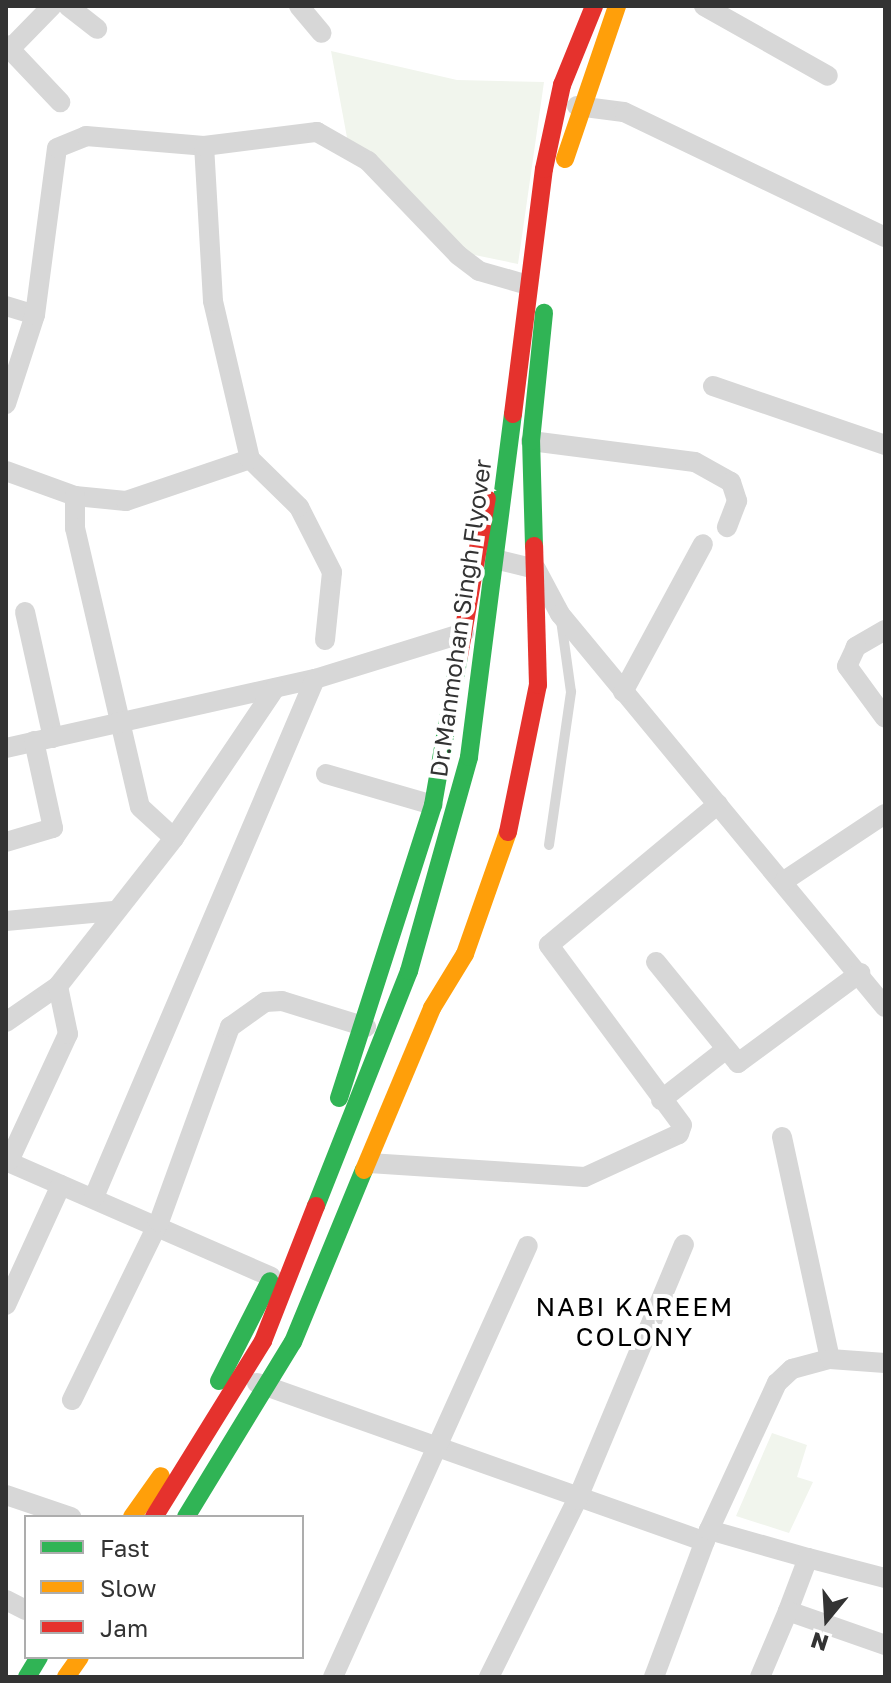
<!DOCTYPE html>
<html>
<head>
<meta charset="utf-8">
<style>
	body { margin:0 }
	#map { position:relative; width:891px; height:1683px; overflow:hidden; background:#fff; font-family:"Golos Text",sans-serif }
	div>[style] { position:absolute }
	.green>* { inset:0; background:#f1f5ed }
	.lane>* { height:10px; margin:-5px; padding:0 5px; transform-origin:5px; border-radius:5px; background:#d7d7d7 }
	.street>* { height:20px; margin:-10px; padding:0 10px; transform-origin:10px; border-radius:10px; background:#d7d7d7 }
	.fast>* { height:18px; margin:-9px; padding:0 9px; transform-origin:9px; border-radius:9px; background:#30b455 }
	.slow>* { height:18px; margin:-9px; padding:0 9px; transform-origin:9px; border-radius:9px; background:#ff9f0a }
	.jam>* { height:18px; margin:-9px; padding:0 9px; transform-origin:9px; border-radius:9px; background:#e5322d }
	span { translate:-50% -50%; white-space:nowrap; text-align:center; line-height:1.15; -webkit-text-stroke:8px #fff; paint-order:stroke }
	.street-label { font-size:24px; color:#333 }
	.neighbourhood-label { font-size:26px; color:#000; letter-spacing:2px }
	.frame { position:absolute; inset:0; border:8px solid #333; pointer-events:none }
	.legend { position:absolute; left:24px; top:1515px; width:280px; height:144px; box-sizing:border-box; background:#fff; border:2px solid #adadad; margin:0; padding:10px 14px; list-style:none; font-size:24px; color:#333 }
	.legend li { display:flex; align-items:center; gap:16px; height:40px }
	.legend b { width:40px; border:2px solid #adadad }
	.north { position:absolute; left:787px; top:1579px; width:80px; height:80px; -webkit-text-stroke:6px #fff; paint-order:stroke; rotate:198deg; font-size:22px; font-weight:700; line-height:32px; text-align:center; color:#333 }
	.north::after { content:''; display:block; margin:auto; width:28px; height:36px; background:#333; clip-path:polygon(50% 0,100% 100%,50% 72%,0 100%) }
</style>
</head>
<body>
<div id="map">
	<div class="green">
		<div style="clip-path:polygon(331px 51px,457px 80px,544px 82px,518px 264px,465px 253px,348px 143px)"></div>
		<div style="clip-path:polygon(772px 1433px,807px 1445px,797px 1477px,813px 1482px,789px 1533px,736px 1516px)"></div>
	</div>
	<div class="lane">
		<div style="left:549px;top:845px;width:155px;rotate:-81.8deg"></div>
		<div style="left:571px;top:692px;width:73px;rotate:-97.9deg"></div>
	</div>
	<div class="street">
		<div style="left:68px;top:6px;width:37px;rotate:38deg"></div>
		<div style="left:299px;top:6px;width:35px;rotate:50deg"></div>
		<div style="left:704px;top:6px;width:142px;rotate:29.4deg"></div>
		<div style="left:6px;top:45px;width:79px;rotate:46.5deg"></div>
		<div style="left:10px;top:49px;width:60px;rotate:-45.7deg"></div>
		<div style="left:577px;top:106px;width:47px;rotate:7.3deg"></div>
		<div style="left:624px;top:112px;width:289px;rotate:25.6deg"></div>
		<div style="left:6px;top:306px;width:30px;rotate:17deg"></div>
		<div style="left:713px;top:386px;width:182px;rotate:18.9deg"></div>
		<div style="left:6px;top:404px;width:94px;rotate:-72deg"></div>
		<div style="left:35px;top:315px;width:168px;rotate:-82.5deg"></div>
		<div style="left:57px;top:148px;width:31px;rotate:-22deg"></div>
		<div style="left:86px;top:136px;width:118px;rotate:4.8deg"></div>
		<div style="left:531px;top:441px;width:165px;rotate:7.3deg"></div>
		<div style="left:695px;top:462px;width:41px;rotate:29.1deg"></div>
		<div style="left:731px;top:482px;width:20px;rotate:72deg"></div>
		<div style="left:737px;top:501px;width:28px;rotate:111deg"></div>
		<div style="left:6px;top:471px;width:73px;rotate:19.9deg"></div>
		<div style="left:75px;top:496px;width:51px;rotate:5.6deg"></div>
		<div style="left:126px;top:501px;width:131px;rotate:-18.7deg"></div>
		<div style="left:75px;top:496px;width:32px;rotate:90deg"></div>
		<div style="left:75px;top:528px;width:286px;rotate:76.9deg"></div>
		<div style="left:140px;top:807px;width:46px;rotate:42.4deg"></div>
		<div style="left:486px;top:557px;width:51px;rotate:13.5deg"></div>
		<div style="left:536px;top:569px;width:51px;rotate:61.9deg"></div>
		<div style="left:560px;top:614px;width:510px;rotate:50.41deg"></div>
		<div style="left:25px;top:612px;width:129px;rotate:77.5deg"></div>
		<div style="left:885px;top:630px;width:34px;rotate:150deg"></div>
		<div style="left:856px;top:647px;width:21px;rotate:115deg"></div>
		<div style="left:847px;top:666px;width:64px;rotate:53.8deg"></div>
		<div style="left:325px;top:640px;width:68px;rotate:-84.1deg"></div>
		<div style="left:332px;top:572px;width:73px;rotate:-116.9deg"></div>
		<div style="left:299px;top:507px;width:69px;rotate:-135.6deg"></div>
		<div style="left:250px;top:459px;width:162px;rotate:-103.2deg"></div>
		<div style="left:213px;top:301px;width:155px;rotate:-93.3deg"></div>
		<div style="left:204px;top:146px;width:114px;rotate:-7.1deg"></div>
		<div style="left:317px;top:132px;width:59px;rotate:29.6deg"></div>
		<div style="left:368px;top:161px;width:130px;rotate:46.2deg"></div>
		<div style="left:458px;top:255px;width:26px;rotate:37deg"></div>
		<div style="left:479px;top:271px;width:44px;rotate:15.9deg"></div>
		<div style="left:623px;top:692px;width:168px;rotate:-61.6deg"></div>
		<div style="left:6px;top:748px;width:317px;rotate:-12.6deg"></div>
		<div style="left:315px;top:679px;width:156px;rotate:-17.2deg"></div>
		<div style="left:326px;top:774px;width:111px;rotate:16.2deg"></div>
		<div style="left:6px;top:842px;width:49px;rotate:-16.6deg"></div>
		<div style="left:53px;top:828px;width:89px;rotate:-102.3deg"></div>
		<div style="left:784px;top:881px;width:121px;rotate:-33.6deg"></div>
		<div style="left:6px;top:921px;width:108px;rotate:-5.3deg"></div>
		<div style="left:656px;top:962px;width:130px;rotate:50.9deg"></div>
		<div style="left:738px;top:1063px;width:152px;rotate:-36.4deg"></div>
		<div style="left:6px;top:1022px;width:63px;rotate:-34.7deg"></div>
		<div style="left:58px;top:986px;width:188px;rotate:-51.9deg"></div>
		<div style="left:174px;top:838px;width:181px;rotate:-56deg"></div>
		<div style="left:661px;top:1100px;width:81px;rotate:-38deg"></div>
		<div style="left:782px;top:1137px;width:227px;rotate:77.8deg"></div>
		<div style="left:6px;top:1161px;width:289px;rotate:23.6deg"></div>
		<div style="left:9px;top:1161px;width:140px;rotate:-65.1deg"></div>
		<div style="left:68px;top:1034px;width:49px;rotate:-101.8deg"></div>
		<div style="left:369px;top:1163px;width:216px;rotate:3.7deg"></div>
		<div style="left:585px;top:1177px;width:103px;rotate:-24.6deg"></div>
		<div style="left:679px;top:1134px;width:9px;rotate:-72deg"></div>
		<div style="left:682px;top:1125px;width:224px;rotate:-126.5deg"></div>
		<div style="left:549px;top:945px;width:220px;rotate:-39.8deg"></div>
		<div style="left:94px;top:1197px;width:563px;rotate:-66.89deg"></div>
		<div style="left:6px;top:1305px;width:132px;rotate:-65.4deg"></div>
		<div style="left:257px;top:1383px;width:475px;rotate:19.5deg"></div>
		<div style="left:72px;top:1400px;width:198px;rotate:-64deg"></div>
		<div style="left:159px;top:1222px;width:208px;rotate:-70deg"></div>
		<div style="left:230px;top:1027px;width:43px;rotate:-35.5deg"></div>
		<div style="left:265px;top:1002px;width:17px;rotate:-3deg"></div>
		<div style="left:282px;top:1001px;width:88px;rotate:17.2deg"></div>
		<div style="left:6px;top:1495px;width:69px;rotate:18.7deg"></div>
		<div style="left:709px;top:1530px;width:103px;rotate:15.8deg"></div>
		<div style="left:808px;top:1558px;width:57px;rotate:110.7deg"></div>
		<div style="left:788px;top:1611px;width:103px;rotate:19.3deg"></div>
		<div style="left:808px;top:1558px;width:80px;rotate:14.6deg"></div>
		<div style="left:6px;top:1600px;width:22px;rotate:27deg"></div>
		<div style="left:333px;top:1677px;width:473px;rotate:-65.7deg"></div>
		<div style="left:489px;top:1677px;width:198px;rotate:-63.6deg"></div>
		<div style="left:577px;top:1500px;width:277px;rotate:-67.3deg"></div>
		<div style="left:654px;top:1677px;width:157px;rotate:-69.5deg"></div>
		<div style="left:709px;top:1530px;width:162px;rotate:-65.2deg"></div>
		<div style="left:777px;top:1383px;width:21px;rotate:-43deg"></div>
		<div style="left:792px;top:1369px;width:39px;rotate:-15deg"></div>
		<div style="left:830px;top:1359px;width:55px;rotate:4.2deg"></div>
		<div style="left:760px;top:1677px;width:72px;rotate:-67deg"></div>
	</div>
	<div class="fast">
		<div style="left:534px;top:546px;width:105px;rotate:-91.6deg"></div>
		<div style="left:531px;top:441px;width:129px;rotate:-84.2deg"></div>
		<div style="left:339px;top:1098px;width:308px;rotate:-72.2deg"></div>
		<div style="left:433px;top:805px;width:151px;rotate:-80.1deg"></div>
		<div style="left:316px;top:1206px;width:253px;rotate:-68.4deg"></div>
		<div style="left:409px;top:971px;width:222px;rotate:-74.3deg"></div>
		<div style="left:469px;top:757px;width:346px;rotate:-82.7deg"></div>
		<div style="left:219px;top:1381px;width:112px;rotate:-63deg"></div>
		<div style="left:186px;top:1517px;width:205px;rotate:-58.6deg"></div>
		<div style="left:293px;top:1342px;width:186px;rotate:-67.6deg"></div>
		<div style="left:27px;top:1677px;width:23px;rotate:-59deg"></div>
	</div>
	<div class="slow">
		<div style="left:565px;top:159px;width:162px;rotate:-71.2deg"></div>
		<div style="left:364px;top:1170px;width:176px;rotate:-67.2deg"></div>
		<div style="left:432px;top:1008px;width:63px;rotate:-58.6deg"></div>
		<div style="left:465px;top:954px;width:129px;rotate:-70.6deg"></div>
		<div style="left:132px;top:1517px;width:50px;rotate:-54.7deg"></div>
		<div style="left:66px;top:1677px;width:24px;rotate:-55deg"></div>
	</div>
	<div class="jam">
		<div style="left:513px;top:414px;width:247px;rotate:-82.8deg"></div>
		<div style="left:544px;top:169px;width:86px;rotate:-77.9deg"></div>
		<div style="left:562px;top:85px;width:85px;rotate:-67.9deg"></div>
		<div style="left:459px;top:656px;width:160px;rotate:-80deg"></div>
		<div style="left:508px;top:832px;width:150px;rotate:-78.5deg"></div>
		<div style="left:538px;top:685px;width:139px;rotate:-91.6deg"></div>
		<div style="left:154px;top:1517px;width:207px;rotate:-58.2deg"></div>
		<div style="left:263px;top:1341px;width:145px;rotate:-68.6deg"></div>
	</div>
	<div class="street-label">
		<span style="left:460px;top:618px;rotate:-82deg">Dr.Manmohan Singh Flyover</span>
	</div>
	<div class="neighbourhood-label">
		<span style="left:635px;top:1322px">NABI KAREEM<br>COLONY</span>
	</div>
	<div class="frame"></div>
	<ul class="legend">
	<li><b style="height:10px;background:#30b455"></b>Fast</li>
	<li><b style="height:10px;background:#ff9f0a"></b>Slow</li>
	<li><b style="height:10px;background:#e5322d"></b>Jam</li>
	</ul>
	<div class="north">N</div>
</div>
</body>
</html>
